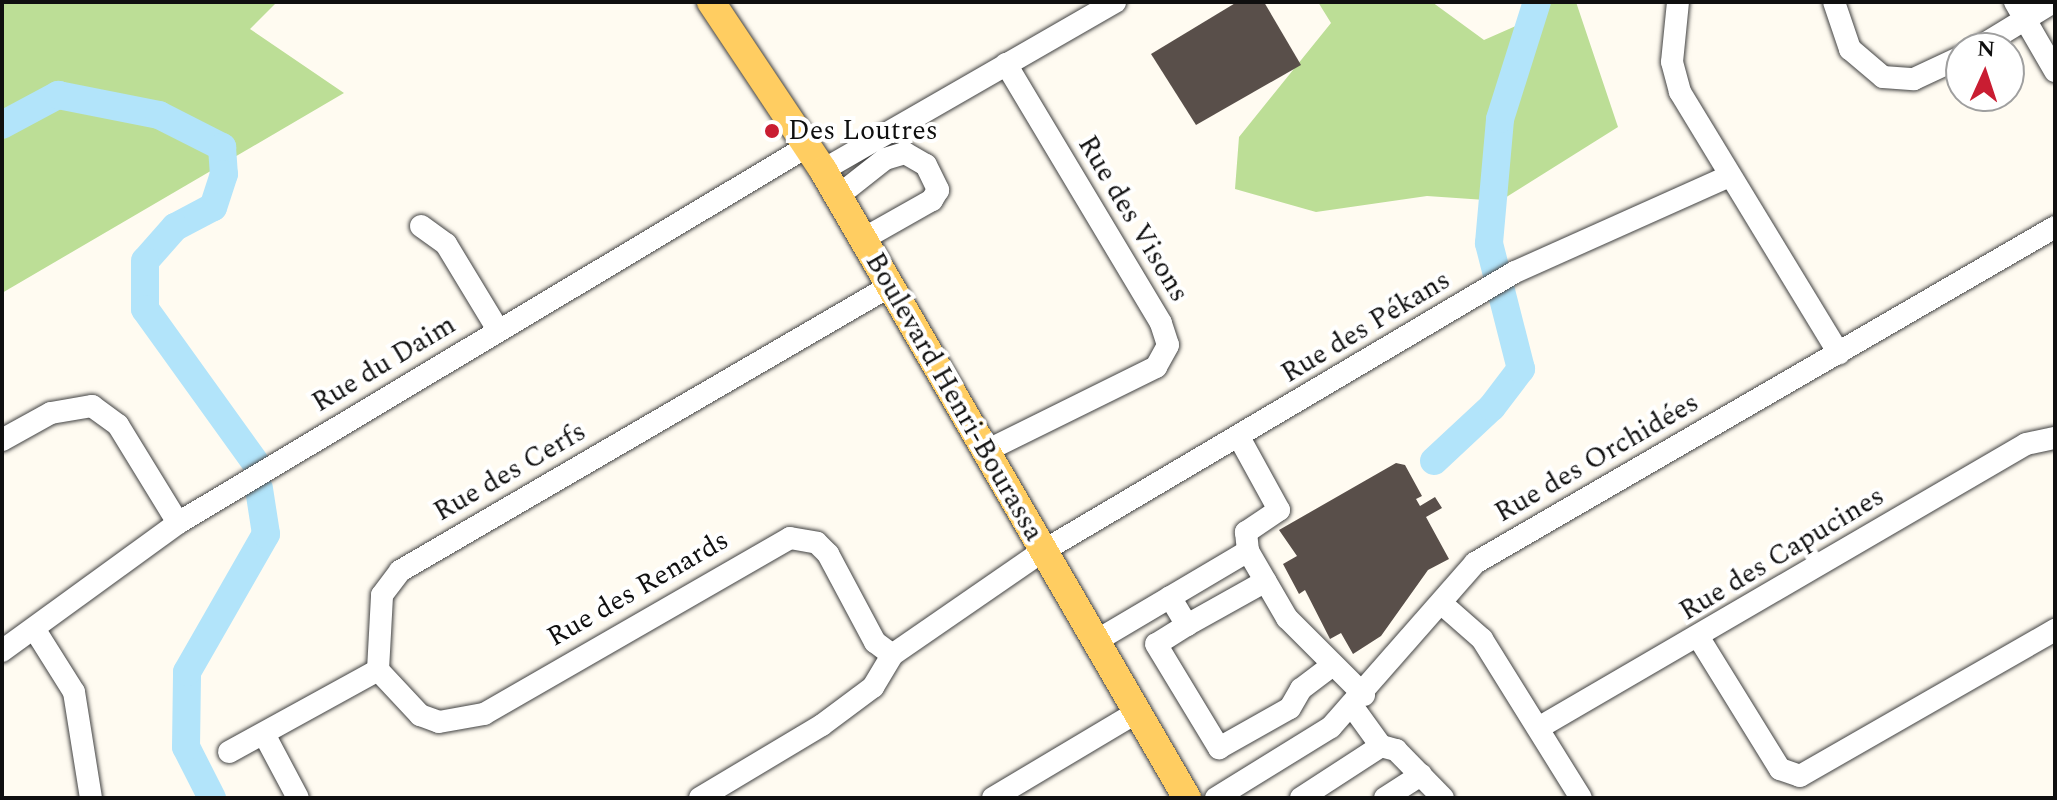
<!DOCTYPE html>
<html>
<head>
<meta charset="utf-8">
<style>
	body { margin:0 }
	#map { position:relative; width:2057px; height:800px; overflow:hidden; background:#fffbf1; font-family:Spectral,serif }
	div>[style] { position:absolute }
	.forest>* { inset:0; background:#bcde96 }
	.river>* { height:28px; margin:-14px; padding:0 14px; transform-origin:14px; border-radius:14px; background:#b2e4fa }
	.building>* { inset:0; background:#594f4a }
	.roads { filter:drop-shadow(0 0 2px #424242) drop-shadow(0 0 2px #424242) }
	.minor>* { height:22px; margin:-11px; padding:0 11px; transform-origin:11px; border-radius:11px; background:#fff }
	.major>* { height:28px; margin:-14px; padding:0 14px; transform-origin:14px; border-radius:14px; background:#ffcd61 }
	.dots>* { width:22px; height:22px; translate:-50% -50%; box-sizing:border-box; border:4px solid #fff; border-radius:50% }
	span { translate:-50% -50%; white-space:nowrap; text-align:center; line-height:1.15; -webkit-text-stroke:8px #fff; paint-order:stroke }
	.poi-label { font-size:28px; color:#0f0f0f }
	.left { translate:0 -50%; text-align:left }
	.street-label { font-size:28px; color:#0f0f0f }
	.frame { position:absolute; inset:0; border:4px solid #0f0f0f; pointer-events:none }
	.north { position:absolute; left:1945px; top:32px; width:80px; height:80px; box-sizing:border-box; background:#fff; border:2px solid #9f9f9f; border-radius:50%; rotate:3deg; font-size:22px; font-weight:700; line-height:32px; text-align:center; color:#0f0f0f }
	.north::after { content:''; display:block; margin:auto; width:28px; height:36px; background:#c91d32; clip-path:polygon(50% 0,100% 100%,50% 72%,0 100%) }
</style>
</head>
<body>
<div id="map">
	<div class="forest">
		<div style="clip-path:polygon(2px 2px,277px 2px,250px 29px,344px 93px,2px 293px)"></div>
		<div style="clip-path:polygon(1318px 2px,1432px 2px,1484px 40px,1541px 15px,1551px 2px,1576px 2px,1618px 127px,1500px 201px,1427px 196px,1316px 212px,1235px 189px,1239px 137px,1331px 23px)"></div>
	</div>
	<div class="river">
		<div style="left:2px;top:125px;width:64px;rotate:-28.2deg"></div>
		<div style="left:58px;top:95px;width:103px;rotate:11.2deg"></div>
		<div style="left:159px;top:115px;width:71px;rotate:26.9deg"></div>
		<div style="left:222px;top:147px;width:27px;rotate:86deg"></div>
		<div style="left:224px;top:174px;width:35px;rotate:108deg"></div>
		<div style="left:213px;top:207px;width:43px;rotate:152.2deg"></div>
		<div style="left:175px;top:227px;width:45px;rotate:131.4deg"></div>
		<div style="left:145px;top:261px;width:48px;rotate:90deg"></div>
		<div style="left:145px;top:309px;width:188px;rotate:54.3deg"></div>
		<div style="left:1434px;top:461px;width:79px;rotate:-43deg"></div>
		<div style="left:1492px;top:407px;width:48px;rotate:-52.7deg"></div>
		<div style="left:1521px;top:369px;width:130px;rotate:-104.3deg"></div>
		<div style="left:1489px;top:243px;width:124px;rotate:-84.9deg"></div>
		<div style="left:1500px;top:119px;width:123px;rotate:-72.5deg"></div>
		<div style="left:212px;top:798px;width:57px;rotate:-117deg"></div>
		<div style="left:186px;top:747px;width:75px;rotate:-89.2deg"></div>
		<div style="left:187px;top:672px;width:159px;rotate:-60.2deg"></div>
		<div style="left:266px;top:534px;width:46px;rotate:-98.8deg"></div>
	</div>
	<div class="building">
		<div style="clip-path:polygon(1237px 2px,1264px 2px,1301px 65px,1196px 125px,1151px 54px)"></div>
		<div style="clip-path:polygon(1396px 463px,1405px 465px,1422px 496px,1416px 499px,1420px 506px,1435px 497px,1442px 508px,1426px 517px,1449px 559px,1428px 570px,1381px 636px,1353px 654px,1341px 633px,1330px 639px,1305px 590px,1299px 594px,1283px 564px,1297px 556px,1279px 530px)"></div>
	</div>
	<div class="roads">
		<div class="minor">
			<div style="left:1678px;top:2px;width:60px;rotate:95.7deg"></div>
			<div style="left:1672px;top:62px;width:31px;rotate:75deg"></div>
			<div style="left:1680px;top:92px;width:306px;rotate:58.7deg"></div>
			<div style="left:1834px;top:2px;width:50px;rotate:71.2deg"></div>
			<div style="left:1850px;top:49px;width:43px;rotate:40.3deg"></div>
			<div style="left:1883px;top:77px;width:31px;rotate:4deg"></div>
			<div style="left:1914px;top:79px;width:52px;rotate:-25.1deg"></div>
			<div style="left:2015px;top:2px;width:80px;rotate:59.9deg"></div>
			<div style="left:1978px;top:48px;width:88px;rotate:-31.5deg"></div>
			<div style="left:823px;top:170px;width:337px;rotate:-29.9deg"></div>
			<div style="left:838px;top:196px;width:60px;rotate:-38.2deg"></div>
			<div style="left:885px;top:159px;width:21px;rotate:-17deg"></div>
			<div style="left:905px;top:153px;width:24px;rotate:30deg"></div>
			<div style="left:926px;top:165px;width:28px;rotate:64deg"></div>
			<div style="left:938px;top:190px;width:12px;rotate:121deg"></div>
			<div style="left:932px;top:200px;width:79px;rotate:150.5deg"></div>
			<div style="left:421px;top:226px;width:31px;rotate:36deg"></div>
			<div style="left:446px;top:244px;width:100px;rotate:58.8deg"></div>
			<div style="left:1240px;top:439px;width:81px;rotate:61.2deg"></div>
			<div style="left:1279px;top:510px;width:40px;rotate:146deg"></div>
			<div style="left:1246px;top:532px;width:19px;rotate:84deg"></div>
			<div style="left:2px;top:440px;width:56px;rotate:-28.9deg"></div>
			<div style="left:51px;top:413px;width:42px;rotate:-9.7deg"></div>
			<div style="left:92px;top:406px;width:32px;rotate:36deg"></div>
			<div style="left:118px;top:425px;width:115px;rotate:58.5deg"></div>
			<div style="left:986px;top:451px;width:190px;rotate:-26.3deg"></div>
			<div style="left:1156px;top:367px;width:25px;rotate:-61deg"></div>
			<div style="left:1168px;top:345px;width:23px;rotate:-108deg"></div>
			<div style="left:1161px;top:323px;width:302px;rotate:-120.9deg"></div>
			<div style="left:1170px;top:597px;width:33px;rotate:59deg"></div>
			<div style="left:1187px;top:625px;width:90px;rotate:-29.1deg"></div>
			<div style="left:1441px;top:603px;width:55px;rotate:41.3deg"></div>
			<div style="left:1482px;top:639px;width:187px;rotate:58.1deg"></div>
			<div style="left:1187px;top:625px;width:36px;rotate:148deg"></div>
			<div style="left:1156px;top:644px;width:122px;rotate:58.8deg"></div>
			<div style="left:1219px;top:748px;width:81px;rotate:-29.4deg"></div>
			<div style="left:1290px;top:708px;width:22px;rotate:-60deg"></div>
			<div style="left:1301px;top:689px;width:36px;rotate:-37deg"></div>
			<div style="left:35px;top:630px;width:73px;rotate:57.8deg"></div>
			<div style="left:74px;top:692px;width:107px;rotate:80.9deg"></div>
			<div style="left:1699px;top:638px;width:154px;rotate:58.3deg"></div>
			<div style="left:1780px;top:769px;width:21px;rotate:19deg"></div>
			<div style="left:1800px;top:776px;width:294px;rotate:-29.8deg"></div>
			<div style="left:1096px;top:641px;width:177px;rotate:-30.6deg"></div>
			<div style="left:1248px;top:551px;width:78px;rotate:59.8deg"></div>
			<div style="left:1287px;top:618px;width:109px;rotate:45deg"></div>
			<div style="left:2px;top:651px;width:218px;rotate:-36deg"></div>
			<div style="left:178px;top:523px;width:734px;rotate:-30.9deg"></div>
			<div style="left:378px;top:670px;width:62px;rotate:47deg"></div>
			<div style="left:420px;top:715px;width:20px;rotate:20deg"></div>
			<div style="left:439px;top:722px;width:46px;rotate:-10.1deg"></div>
			<div style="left:484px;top:714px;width:353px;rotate:-29.9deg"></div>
			<div style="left:790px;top:538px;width:27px;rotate:10deg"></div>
			<div style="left:817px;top:543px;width:16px;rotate:45deg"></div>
			<div style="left:828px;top:554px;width:100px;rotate:61.9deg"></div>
			<div style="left:875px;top:642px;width:21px;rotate:37deg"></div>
			<div style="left:1540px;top:727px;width:562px;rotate:-30.21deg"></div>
			<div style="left:2026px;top:444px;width:30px;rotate:-12deg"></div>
			<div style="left:264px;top:734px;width:72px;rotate:62deg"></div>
			<div style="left:1381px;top:746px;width:16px;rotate:15deg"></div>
			<div style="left:1396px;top:750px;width:67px;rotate:45.6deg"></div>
			<div style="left:229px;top:752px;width:170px;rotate:-28.8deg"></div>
			<div style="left:378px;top:670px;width:75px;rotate:-86.9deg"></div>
			<div style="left:382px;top:595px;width:30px;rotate:-53deg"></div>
			<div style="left:400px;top:571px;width:567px;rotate:-30.18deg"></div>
			<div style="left:700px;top:798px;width:142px;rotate:-30.9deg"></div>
			<div style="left:822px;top:725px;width:64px;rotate:-36.7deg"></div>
			<div style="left:873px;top:687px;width:37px;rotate:-59deg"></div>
			<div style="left:892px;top:655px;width:183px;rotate:-34.6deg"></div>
			<div style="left:1043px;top:551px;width:548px;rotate:-30.59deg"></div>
			<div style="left:1515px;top:272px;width:235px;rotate:-24.1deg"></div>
			<div style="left:993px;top:798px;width:168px;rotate:-30.8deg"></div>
			<div style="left:1216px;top:798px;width:135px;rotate:-31.7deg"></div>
			<div style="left:1331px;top:727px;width:218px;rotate:-48.7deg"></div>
			<div style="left:1475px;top:563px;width:670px;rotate:-30.08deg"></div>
			<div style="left:1301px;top:798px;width:95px;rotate:-33deg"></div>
			<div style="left:1381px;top:746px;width:49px;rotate:-125.9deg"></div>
			<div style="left:1385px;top:798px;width:43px;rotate:-32.6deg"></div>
		</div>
		<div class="major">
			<div style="left:711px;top:2px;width:202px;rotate:56.3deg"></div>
			<div style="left:823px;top:170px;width:726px;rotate:59.9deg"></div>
		</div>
	</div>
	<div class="dots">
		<div style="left:772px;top:131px;background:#c91d32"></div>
	</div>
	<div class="poi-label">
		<span class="left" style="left:788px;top:131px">Des Loutres</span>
	</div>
	<div class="street-label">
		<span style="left:1133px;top:219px;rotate:59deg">Rue des Visons</span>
		<span style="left:1366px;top:327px;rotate:-31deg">Rue des Pékans</span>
		<span style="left:384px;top:364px;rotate:-31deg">Rue du Daim</span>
		<span style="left:954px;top:397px;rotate:60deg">Boulevard Henri-Bourassa</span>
		<span style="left:1597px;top:458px;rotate:-30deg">Rue des Orchidées</span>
		<span style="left:510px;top:472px;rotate:-30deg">Rue des Cerfs</span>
		<span style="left:1782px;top:554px;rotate:-31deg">Rue des Capucines</span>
		<span style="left:638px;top:589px;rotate:-30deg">Rue des Renards</span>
	</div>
	<div class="frame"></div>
	<div class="north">N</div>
</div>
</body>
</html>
